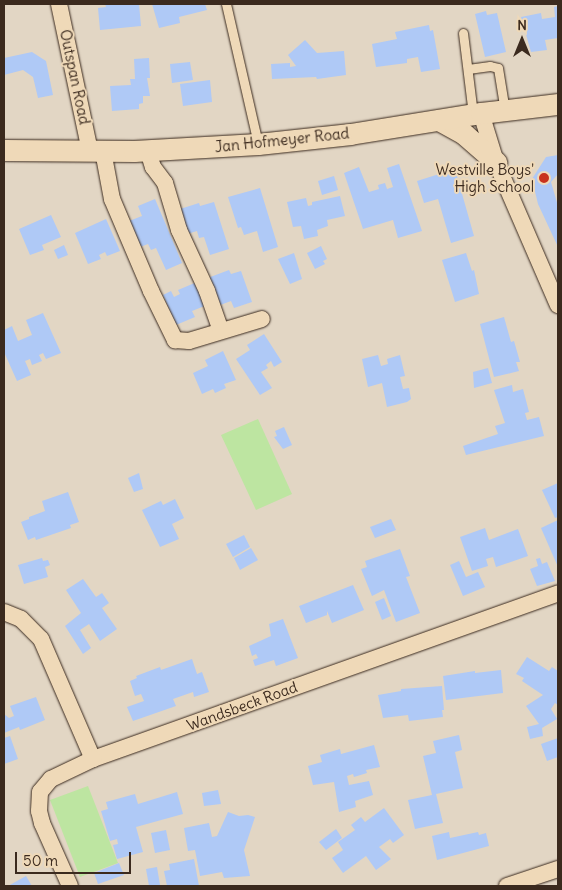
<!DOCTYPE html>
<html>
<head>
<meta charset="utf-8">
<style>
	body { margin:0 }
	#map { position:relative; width:562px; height:890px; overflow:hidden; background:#e2d6c4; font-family:Delius,sans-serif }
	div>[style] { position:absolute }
	.green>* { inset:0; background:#bde5a1 }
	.building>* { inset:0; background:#afc9f6 }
	.roads { filter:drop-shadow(0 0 1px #3b2a1e) drop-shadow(0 0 1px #3b2a1e) }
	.service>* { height:9px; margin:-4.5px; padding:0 4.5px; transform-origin:4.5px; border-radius:4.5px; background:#efd9b8 }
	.minor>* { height:16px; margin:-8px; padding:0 8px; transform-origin:8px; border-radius:8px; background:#efd9b8 }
	.tertiary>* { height:21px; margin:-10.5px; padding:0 10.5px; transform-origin:10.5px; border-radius:10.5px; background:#efd9b8 }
	.dots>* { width:14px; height:14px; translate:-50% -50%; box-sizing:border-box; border:2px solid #efd9b8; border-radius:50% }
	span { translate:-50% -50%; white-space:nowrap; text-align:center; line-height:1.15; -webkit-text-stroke:4px #efd9b8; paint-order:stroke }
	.street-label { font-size:15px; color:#3b2a1e }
	.poi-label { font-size:15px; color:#3b2a1e }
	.right { translate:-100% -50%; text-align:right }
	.frame { position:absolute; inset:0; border:5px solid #3b2a1e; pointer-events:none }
	.north { position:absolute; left:497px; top:15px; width:50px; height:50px; -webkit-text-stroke:4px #efd9b8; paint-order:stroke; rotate:0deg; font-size:14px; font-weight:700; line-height:20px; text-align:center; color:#3b2a1e }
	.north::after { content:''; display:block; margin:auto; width:18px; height:22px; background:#3b2a1e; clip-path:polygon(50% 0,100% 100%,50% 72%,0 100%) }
	.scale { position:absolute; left:15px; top:852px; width:116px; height:22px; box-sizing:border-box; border:2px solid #3b2a1e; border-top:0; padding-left:6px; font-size:15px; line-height:18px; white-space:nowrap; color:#3b2a1e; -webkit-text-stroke:4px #efd9b8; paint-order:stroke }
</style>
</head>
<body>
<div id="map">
	<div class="green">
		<div style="clip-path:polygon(258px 419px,292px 494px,256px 510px,221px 435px)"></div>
		<div style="clip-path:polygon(88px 786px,118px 863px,80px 877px,50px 800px)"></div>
	</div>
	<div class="building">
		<div style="clip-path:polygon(105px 4px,139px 4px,141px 26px,100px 30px,98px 8px,106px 7px)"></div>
		<div style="clip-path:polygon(152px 4px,205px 4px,207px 10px,179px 17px,180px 23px,159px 28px)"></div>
		<div style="clip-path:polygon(558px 6px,558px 38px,545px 40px,547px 50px,531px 52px,521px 17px,541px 13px,542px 19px,555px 17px,554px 7px)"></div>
		<div style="clip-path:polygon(486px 11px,487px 15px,497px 13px,506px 52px,485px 57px,475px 14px)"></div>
		<div style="clip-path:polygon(429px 25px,430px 31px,433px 30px,440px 69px,421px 72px,418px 57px,407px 59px,407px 63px,376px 67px,372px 44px,397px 39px,395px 32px)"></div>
		<div style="clip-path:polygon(305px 40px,317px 53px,344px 51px,346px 75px,317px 79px,316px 77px,272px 79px,271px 64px,290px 63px,290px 67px,296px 66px,288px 55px)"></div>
		<div style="clip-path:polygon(32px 52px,46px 61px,53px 95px,38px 98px,33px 77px,23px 70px,4px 75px,4px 58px)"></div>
		<div style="clip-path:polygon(149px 58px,150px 78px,147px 78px,150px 96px,143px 96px,143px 103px,139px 104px,139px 109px,112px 111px,110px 86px,131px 85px,130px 79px,135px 79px,134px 59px)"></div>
		<div style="clip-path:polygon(190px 62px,193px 80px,172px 83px,170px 64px)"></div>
		<div style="clip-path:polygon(210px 80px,212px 102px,183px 106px,180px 84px)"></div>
		<div style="clip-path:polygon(558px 155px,558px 174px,551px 182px,558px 206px,558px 247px,538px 204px,532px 179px,546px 157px)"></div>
		<div style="clip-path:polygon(399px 164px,422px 231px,398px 238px,393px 220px,363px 229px,344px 173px,359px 167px,369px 192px,379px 189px,378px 185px,385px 183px,387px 189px,393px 187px,387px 168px)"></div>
		<div style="clip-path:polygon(455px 169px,474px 236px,451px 243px,438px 199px,424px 203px,417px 181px)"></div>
		<div style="clip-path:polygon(334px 176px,338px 190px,322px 195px,318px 181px)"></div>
		<div style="clip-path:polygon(260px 188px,278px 247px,263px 252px,257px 231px,244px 235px,241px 227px,238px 228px,228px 197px)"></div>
		<div style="clip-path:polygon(340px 196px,345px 216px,327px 220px,328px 226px,317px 230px,318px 236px,304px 239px,301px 226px,293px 227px,287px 202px,306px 198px,308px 206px,312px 205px,312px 202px)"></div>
		<div style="clip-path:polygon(155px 199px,182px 263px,166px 270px,156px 248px,151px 250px,148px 244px,140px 247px,129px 221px,142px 216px,138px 206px)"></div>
		<div style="clip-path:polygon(214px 202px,229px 249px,210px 255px,204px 237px,199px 238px,197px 231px,184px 235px,177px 210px,199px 203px,200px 206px)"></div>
		<div style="clip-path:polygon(51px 215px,61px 237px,42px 245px,44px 250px,30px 255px,19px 229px)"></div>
		<div style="clip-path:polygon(106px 219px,120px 251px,107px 256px,105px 252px,99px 255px,101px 259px,88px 264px,75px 233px)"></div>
		<div style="clip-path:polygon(64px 245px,68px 255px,58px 259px,54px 250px)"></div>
		<div style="clip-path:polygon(321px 246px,327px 259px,323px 261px,325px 264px,315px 269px,307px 253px)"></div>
		<div style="clip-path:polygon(294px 253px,302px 279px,290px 284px,278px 259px)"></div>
		<div style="clip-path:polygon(466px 253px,472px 271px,474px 270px,479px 294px,455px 302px,442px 260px)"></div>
		<div style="clip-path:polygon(229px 270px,231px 274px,241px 271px,252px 302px,234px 308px,231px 301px,215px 307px,205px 279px)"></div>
		<div style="clip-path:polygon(197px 282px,207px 305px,192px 311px,195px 317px,176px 325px,163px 295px,171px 291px,174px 297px,180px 294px,178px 290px)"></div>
		<div style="clip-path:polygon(43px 313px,61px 353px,46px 359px,43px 353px,39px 355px,42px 361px,32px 365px,30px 359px,25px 361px,31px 375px,17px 381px,4px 352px,4px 330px,12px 326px,18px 341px,32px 335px,26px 320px)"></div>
		<div style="clip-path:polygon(504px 317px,511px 342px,514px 341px,520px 362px,516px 362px,519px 371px,494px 377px,480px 324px)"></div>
		<div style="clip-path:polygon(264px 334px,282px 362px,274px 367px,271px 361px,266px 365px,268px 368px,261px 372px,272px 388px,260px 395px,236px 359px,250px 350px,247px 345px)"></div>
		<div style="clip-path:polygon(223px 351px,236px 380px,224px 384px,226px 388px,215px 393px,213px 389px,202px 394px,193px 373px,208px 366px,205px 360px)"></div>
		<div style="clip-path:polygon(378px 355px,381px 366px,388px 364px,387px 359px,400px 355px,405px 376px,400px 377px,403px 389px,409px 388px,411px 399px,407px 402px,387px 407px,382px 383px,368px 387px,362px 359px)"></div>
		<div style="clip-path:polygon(488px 368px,492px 383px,474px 388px,473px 372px)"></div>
		<div style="clip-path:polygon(512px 385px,513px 392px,523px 389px,529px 412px,525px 413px,527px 420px,539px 417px,544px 436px,466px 455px,463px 446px,498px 434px,495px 426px,505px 423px,494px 390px)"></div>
		<div style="clip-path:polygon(284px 427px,292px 445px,283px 449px,274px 437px,277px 436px,275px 431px)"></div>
		<div style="clip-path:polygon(139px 473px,143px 489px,134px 492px,128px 478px)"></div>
		<div style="clip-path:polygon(558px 483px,558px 517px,555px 518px,542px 490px)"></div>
		<div style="clip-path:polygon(68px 492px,79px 522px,70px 525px,71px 528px,36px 540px,35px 537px,28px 540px,21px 522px,29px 519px,29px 517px,45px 511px,42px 501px)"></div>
		<div style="clip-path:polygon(175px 499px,184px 518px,172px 524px,179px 539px,160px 547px,142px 510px,161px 501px,163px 505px)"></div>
		<div style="clip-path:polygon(391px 519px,396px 530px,375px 538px,370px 527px)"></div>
		<div style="clip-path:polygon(558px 520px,558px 567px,541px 528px)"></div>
		<div style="clip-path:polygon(485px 528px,489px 540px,518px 529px,528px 556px,496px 567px,493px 557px,486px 559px,488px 566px,472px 571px,460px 537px)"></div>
		<div style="clip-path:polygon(244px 535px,250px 547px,233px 557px,226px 544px)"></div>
		<div style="clip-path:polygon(251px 548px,258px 560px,240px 570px,234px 558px)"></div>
		<div style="clip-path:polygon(400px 549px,410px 576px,406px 577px,420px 613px,396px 622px,384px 590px,372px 596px,361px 569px,367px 567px,365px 561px)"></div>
		<div style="clip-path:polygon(42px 558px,43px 561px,48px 560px,50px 565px,45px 567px,48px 577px,24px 584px,18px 565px)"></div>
		<div style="clip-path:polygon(540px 558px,542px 564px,547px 562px,555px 581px,537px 586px,530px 569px,538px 566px,536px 559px)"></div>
		<div style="clip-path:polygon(459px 561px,466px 577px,478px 572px,485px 587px,463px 596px,450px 565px)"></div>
		<div style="clip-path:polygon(83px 579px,96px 597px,102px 593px,109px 603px,102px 608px,117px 629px,100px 641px,89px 624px,80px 630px,91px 648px,83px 654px,65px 626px,81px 613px,66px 590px)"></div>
		<div style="clip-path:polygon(353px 585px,364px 610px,332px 623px,327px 611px,327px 615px,306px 623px,299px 606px)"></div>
		<div style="clip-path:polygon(384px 598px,391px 616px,382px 620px,375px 602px)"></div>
		<div style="clip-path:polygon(283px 619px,298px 658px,276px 666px,274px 660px,255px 666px,253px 660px,258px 658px,256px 654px,252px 656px,249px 646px,271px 636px,269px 624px)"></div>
		<div style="clip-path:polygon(527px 657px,549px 671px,552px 667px,558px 671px,558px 705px,555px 703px,551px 709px,557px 719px,542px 728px,543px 736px,530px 739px,527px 727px,539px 724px,526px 706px,543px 695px,522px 681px,524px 678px,516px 674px)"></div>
		<div style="clip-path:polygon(192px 659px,197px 674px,202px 672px,209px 692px,194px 697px,193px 692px,173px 699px,176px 706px,133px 721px,127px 707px,144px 701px,141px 694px,135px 696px,130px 681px,137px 678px,136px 676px,160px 667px,161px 670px)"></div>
		<div style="clip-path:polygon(501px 670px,503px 693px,446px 700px,443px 676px,475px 671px,475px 673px)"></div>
		<div style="clip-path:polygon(442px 686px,444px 710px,442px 710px,443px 717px,409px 721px,408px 715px,383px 718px,378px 695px,401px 691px,401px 689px)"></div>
		<div style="clip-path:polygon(36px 697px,45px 720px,20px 730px,19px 727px,4px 733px,4px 714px,9px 718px,14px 716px,10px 706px)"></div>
		<div style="clip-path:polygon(459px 735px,462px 750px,455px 752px,463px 788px,436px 794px,443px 823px,415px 829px,408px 800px,432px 795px,423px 756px,436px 753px,433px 741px)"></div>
		<div style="clip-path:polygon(10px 736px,18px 759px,4px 764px,4px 738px)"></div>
		<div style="clip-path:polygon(558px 738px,558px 757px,547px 761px,541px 744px)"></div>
		<div style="clip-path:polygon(374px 745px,380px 767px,366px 770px,367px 773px,354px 777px,353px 774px,347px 776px,349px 785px,369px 781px,373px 795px,355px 801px,356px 807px,339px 812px,334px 782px,313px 785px,308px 766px,322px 762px,320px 755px,340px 749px,341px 754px)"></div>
		<div style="clip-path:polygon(218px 790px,221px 804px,204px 806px,202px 793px)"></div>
		<div style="clip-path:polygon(177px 792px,183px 814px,136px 827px,143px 852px,117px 859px,113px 845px,118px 844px,117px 839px,110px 841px,101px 811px,108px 809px,106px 802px,135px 794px,138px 804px)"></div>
		<div style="clip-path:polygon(384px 808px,404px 835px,393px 843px,390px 839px,379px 847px,391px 859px,376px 870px,366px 856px,343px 873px,332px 858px,343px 850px,338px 842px,355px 830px,351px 825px,361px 817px,365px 822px)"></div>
		<div style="clip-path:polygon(228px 812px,239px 816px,248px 815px,255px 817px,244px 850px,250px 876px,224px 878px,222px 872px,200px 876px,195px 850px,188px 851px,184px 828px,209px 823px,212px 837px,217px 836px)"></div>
		<div style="clip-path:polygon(336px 829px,342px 838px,326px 850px,319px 842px)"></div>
		<div style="clip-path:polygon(166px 830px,170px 850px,155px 853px,151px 833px)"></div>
		<div style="clip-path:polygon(449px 832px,450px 838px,478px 832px,479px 835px,486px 833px,489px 846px,437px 860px,432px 836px)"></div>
		<div style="clip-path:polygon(194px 859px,199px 886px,167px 886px,164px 871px,170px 870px,169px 864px)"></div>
		<div style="clip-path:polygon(119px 863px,124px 875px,98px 884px,94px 873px)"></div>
		<div style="clip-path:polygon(157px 867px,160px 885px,149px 886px,146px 869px)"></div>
		<div style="clip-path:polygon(26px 876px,32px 886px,8px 886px)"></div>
	</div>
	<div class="roads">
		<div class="service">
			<div style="left:226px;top:4px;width:144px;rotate:77.1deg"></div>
			<div style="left:463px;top:33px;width:82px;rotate:83deg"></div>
			<div style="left:468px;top:69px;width:22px;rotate:-8deg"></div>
			<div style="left:490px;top:66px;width:8px;rotate:14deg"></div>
			<div style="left:498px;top:68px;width:44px;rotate:80.8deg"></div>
		</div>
		<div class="minor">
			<div style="left:59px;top:4px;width:150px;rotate:78.1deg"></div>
			<div style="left:481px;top:113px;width:51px;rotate:73deg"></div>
			<div style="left:496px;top:162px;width:156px;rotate:66.6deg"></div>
			<div style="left:103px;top:151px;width:49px;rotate:79.4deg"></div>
			<div style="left:112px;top:199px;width:100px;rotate:67deg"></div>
			<div style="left:151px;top:291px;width:55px;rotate:63.9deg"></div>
			<div style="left:175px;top:340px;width:14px;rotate:4deg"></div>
			<div style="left:189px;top:341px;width:76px;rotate:-16.8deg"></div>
			<div style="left:148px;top:151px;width:17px;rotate:73deg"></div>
			<div style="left:153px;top:167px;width:20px;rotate:53deg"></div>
			<div style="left:165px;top:183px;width:49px;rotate:73.4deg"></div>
			<div style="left:179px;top:230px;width:67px;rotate:65.3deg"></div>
			<div style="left:207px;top:291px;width:42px;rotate:70.7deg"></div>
			<div style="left:4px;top:612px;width:18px;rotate:22deg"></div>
			<div style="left:21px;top:619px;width:28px;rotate:45deg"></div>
			<div style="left:41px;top:639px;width:131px;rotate:66.6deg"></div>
			<div style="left:93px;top:759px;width:494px;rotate:-19.6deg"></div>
			<div style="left:70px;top:886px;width:69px;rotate:-114deg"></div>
			<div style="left:42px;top:823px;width:12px;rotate:-104deg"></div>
			<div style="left:39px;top:811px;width:19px;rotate:-87deg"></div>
			<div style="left:40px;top:792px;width:17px;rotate:-50deg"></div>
			<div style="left:51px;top:779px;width:47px;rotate:-25.5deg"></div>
			<div style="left:507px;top:886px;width:54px;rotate:-18.4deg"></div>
		</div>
		<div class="tertiary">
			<div style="left:439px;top:120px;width:29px;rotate:29deg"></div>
			<div style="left:464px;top:134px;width:43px;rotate:41.2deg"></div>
			<div style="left:4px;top:150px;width:130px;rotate:0.4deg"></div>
			<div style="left:134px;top:151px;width:124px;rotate:-3.2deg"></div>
			<div style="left:258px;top:144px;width:93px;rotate:-6.2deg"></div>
			<div style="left:350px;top:134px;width:133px;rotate:-9.1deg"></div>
			<div style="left:481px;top:113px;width:78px;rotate:-6.7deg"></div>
		</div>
	</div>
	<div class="dots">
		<div style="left:544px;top:178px;background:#c8321e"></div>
	</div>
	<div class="street-label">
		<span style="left:75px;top:77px;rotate:78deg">Outspan Road</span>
		<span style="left:282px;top:140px;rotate:-6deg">Jan Hofmeyer Road</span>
		<span style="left:242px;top:706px;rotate:-20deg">Wandsbeck Road</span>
	</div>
	<div class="poi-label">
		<span class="right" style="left:534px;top:178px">Westville Boys'<br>High School</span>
	</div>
	<div class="frame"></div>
	<div class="north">N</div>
	<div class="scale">50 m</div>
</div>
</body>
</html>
